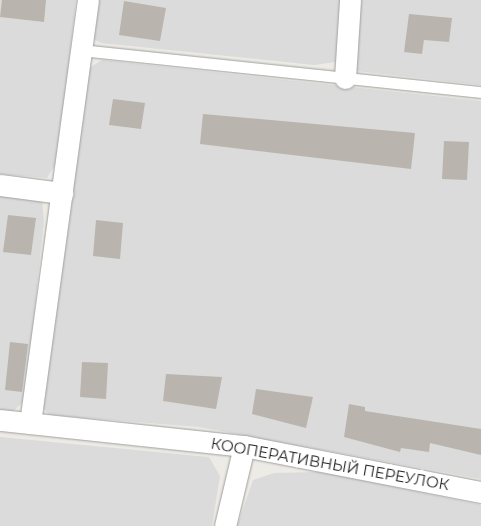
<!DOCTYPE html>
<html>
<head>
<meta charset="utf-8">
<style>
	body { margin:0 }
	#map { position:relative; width:481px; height:526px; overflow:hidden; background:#edebe5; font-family:Montserrat,sans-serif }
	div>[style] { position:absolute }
	.residential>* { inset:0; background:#dcdbdb }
	.building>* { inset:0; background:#bab4ae }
	.roads { filter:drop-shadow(0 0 1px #9f9f9f) drop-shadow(0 0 1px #9f9f9f) }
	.lane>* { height:11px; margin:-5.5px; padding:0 5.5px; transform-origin:5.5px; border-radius:5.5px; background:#fff }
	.street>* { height:21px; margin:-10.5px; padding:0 10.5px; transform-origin:10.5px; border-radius:10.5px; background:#fff }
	span { translate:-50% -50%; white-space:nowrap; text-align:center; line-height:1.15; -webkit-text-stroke:4.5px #fff; paint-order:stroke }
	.street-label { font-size:15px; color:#1e1e1e }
</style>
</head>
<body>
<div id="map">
	<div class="residential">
		<div style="clip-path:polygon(0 0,76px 0,58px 160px,47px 178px,0 174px)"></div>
		<div style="clip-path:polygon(93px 0,342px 0,336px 62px,314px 65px,101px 43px,92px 38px)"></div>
		<div style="clip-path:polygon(356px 0,481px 0,481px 85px,356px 71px)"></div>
		<div style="clip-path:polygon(102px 60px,481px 101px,481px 479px,199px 427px,49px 415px,40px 404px,86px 70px)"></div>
		<div style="clip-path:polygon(0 191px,42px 200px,44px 220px,25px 400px,11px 413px,0 416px)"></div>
		<div style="clip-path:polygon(0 437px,209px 457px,220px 476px,212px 526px,0 526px)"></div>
		<div style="clip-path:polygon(322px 472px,481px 505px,481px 526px,237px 526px,253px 480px,274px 473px)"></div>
	</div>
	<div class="building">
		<div style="clip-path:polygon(2px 0,46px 0,44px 22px,0 17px)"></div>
		<div style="clip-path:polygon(124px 1px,166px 8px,160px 41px,119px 35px)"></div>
		<div style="clip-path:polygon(409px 14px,452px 18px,449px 42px,424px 40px,422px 54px,404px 52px)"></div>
		<div style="clip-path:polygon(113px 99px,145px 103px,141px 129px,109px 125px)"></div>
		<div style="clip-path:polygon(203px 114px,415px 133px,411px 169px,200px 144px)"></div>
		<div style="clip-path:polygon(444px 141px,469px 142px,467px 180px,442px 179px)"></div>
		<div style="clip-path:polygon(8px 215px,36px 218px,31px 255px,3px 252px)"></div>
		<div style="clip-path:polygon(96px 220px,123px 223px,120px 259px,93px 256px)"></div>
		<div style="clip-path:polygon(10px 342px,28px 344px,22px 392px,5px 390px)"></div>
		<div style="clip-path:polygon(82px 362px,108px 363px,106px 399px,80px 397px)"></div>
		<div style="clip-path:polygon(166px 374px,222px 377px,216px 409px,163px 401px)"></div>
		<div style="clip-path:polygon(256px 389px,313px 397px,306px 428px,252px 414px)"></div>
		<div style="clip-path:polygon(349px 404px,365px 407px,365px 411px,481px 429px,481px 455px,430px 443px,429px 452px,401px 448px,400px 452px,344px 437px)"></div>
	</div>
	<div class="roads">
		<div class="lane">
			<div style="left:81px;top:50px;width:402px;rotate:6deg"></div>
		</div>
		<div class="street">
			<div style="left:345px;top:78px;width:78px;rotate:-86.3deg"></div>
			<div style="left:0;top:185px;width:63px;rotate:7.4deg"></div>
			<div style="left:0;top:420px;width:245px;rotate:6.1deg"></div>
			<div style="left:244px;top:446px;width:241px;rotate:11deg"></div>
			<div style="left:30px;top:423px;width:427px;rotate:-82.2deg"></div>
			<div style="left:225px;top:526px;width:82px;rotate:-76.6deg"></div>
		</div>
	</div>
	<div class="street-label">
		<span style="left:330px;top:464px;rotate:10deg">КООПЕРАТИВНЫЙ ПЕРЕУЛОК</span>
	</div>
</div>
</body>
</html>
